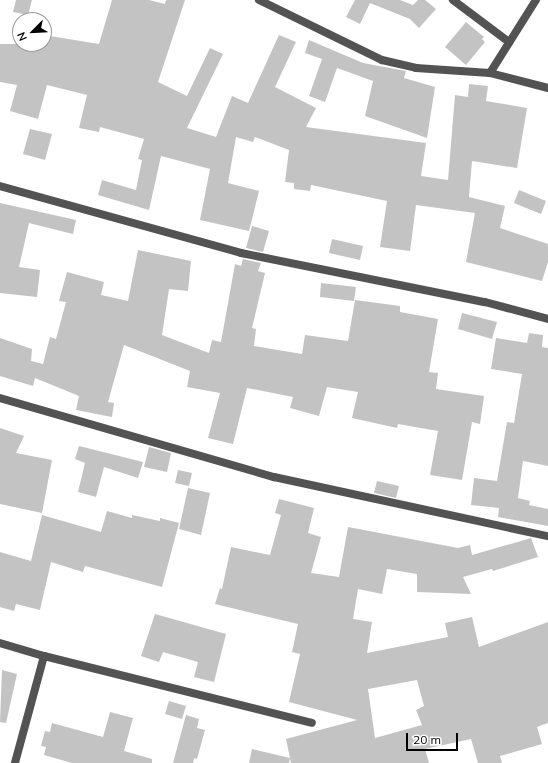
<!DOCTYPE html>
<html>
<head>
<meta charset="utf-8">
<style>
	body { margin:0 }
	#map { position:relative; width:548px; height:763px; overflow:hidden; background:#fff; font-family:Mulish,sans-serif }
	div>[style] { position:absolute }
	.building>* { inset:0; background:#c3c3c3 }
	.minor>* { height:8px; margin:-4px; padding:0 4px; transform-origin:4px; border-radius:4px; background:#535353 }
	span { translate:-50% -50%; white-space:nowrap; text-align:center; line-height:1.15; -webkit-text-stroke:4px #fff; paint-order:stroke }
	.north { position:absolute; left:12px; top:12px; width:40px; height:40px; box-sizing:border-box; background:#fff; border:1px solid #999; border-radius:50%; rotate:246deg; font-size:11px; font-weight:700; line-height:16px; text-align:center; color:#000 }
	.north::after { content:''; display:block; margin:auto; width:14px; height:18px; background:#000; clip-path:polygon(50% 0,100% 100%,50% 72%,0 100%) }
	.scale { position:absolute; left:406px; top:733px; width:52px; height:18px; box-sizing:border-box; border:2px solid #000; border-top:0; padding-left:5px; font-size:12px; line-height:14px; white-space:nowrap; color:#000; -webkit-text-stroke:3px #fff; paint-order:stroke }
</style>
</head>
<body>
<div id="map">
	<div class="building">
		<div style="clip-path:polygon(16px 0,32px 0,28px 15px,13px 12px)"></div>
		<div style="clip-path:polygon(112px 0,149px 0,165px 4px,166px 0,185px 0,158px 82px,187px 96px,210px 48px,223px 54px,187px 128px,216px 137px,232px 96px,248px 103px,279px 35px,296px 42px,275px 87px,316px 108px,306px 127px,426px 143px,421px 176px,448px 180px,455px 95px,468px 97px,469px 84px,488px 86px,486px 101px,527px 108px,517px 168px,472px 161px,469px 197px,505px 206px,500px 228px,548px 244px,548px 262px,542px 281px,466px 262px,475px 213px,416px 205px,410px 251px,380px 247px,387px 201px,311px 185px,310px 191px,294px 189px,294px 183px,285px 182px,289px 150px,255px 137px,253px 142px,236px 137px,228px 183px,259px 191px,249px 231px,200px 220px,210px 169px,161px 156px,149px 210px,98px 195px,102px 180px,136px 190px,142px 160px,138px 159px,144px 139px,100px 127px,99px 132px,79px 128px,87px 95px,47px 85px,38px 119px,10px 111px,17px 85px,0 82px,0 44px,44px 44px,44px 35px,99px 44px)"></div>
		<div style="clip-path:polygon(355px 0,400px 0,413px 5px,418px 0,425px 0,436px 9px,419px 28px,410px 19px,370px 3px,360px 24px,346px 17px)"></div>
		<div style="clip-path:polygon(466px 22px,484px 37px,482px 39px,485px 42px,466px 65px,445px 47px)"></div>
		<div style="clip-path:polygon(309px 40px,363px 63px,406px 71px,404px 78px,435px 87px,427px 138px,365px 116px,373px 81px,337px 68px,325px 102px,309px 96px,322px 59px,305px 53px)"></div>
		<div style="clip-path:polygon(30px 129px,52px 134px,45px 160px,23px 154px)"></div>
		<div style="clip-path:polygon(519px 190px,546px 201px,541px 214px,514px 203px)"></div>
		<div style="clip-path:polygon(0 203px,76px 220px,73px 234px,29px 223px,19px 267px,40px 270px,37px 297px,0 293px)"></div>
		<div style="clip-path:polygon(252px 226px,269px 231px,263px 252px,246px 248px)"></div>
		<div style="clip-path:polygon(332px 239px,363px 246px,360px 260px,329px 253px)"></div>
		<div style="clip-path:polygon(138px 250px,191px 261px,188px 291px,169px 289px,162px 335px,209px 353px,212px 340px,221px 342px,235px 264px,241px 266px,243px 259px,261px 263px,258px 271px,265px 273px,252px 328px,256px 329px,254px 346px,302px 354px,305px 335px,348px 341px,355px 300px,400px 306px,400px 312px,438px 319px,429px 372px,438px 373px,436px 389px,484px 396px,480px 424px,472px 422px,462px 480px,430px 475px,438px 431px,398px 424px,397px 428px,352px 418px,358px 392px,327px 387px,319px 416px,290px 408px,293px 397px,247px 388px,233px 444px,208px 438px,220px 393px,187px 387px,190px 371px,124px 345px,108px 402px,114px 403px,112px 417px,76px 410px,79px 396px,35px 378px,33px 386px,0 376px,0 338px,32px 349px,31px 361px,43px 364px,50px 337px,56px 339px,66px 302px,59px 301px,67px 272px,104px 282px,101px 295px,128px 301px)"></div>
		<div style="clip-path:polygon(321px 283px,356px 287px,354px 301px,320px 297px)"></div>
		<div style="clip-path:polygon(462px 313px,497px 322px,492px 339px,458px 329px)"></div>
		<div style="clip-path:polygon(529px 333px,543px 335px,542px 347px,548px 348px,548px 466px,523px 461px,518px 498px,530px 501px,529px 505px,548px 509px,548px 526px,498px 517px,499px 508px,471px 505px,474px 478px,497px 481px,507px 422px,514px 423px,522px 374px,491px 369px,496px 338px,527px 343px)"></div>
		<div style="clip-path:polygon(0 428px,24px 436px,16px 453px,52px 460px,42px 513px,0 504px)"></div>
		<div style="clip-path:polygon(79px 446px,143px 462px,138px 478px,104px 467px,96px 497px,78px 492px,85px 463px,75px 459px)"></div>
		<div style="clip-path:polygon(149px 447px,171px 453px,167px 472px,144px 467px)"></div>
		<div style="clip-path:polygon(178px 470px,192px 473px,189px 486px,175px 483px)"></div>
		<div style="clip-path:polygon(377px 481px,399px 486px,396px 498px,374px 493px)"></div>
		<div style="clip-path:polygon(188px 488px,210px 493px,201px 535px,179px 529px)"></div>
		<div style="clip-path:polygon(evenodd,279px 499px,314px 508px,308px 533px,321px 537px,311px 573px,339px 577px,348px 527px,458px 548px,470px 545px,472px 555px,531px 538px,538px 557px,493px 571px,492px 569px,463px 577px,471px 594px,417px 592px,417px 574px,387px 569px,382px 594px,358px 589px,353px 619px,372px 622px,367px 653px,448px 637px,445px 623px,472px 617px,479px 647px,548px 622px,548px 723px,537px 727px,542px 744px,500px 756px,502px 763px,478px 763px,471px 739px,425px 749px,429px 763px,291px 763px,286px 739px,357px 720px,289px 702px,300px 654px,292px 652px,298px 624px,215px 604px,220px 588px,222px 589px,231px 547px,270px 555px,281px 515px,275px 513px,279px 499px,417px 680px,424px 706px,416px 710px,422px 725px,375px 738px,368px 689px,417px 680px)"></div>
		<div style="clip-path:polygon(107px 511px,132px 518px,132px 515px,160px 521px,160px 518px,179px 523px,162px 587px,85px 566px,83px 572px,51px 562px,40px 610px,16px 604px,14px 611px,0 607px,0 552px,31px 561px,42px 515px,101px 532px)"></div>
		<div style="clip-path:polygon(155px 614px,226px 634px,214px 682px,194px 677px,198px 662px,163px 652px,159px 662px,141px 656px)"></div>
		<div style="clip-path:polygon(2px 670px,17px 674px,6px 723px,0 722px)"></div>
		<div style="clip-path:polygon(169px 701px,186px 706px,182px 719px,165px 714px)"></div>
		<div style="clip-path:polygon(110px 712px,133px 718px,124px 751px,152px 759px,152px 763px,72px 763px,44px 755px,46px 747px,41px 746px,45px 731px,50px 732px,52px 723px,103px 737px)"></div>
		<div style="clip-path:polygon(186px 715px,199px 719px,197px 728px,205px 730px,197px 759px,194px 758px,193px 763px,173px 763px)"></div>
		<div style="clip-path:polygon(252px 749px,290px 758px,289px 763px,249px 763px)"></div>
	</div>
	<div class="minor">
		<div style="left:259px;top:0;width:137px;rotate:26deg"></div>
		<div style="left:382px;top:60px;width:35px;rotate:13deg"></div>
		<div style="left:416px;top:68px;width:74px;rotate:3.9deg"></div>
		<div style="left:490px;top:73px;width:86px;rotate:-57.8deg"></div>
		<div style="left:453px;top:0;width:70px;rotate:36.9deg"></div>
		<div style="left:490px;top:73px;width:60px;rotate:14.5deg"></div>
		<div style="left:0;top:186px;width:250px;rotate:15.5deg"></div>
		<div style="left:241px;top:253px;width:249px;rotate:11.4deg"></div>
		<div style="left:485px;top:302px;width:65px;rotate:15.1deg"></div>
		<div style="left:0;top:398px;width:285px;rotate:16.1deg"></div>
		<div style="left:274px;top:477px;width:280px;rotate:12.2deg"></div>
		<div style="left:0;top:643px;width:46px;rotate:16.5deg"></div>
		<div style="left:44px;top:656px;width:111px;rotate:105.2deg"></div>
		<div style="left:44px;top:656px;width:276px;rotate:14deg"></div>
	</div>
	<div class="north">N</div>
	<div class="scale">20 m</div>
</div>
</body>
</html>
